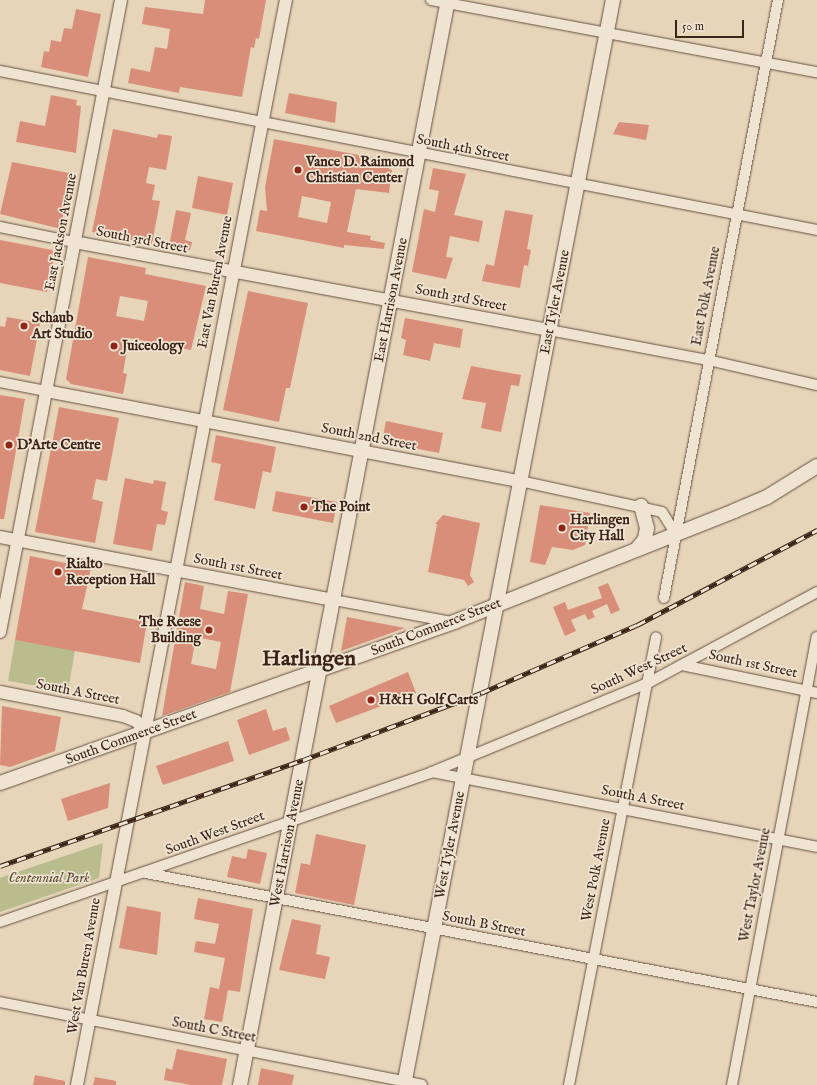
<!DOCTYPE html>
<html>
<head>
<meta charset="utf-8">
<style>
	body { margin:0 }
	#map { position:relative; width:817px; height:1085px; overflow:hidden; background:#e7d5b9; font-family:"IM FELL English",serif }
	div>[style] { position:absolute }
	.green>* { inset:0; background:#b9bc8c }
	.building>* { inset:0; background:#d98e79 }
	.roads { filter:drop-shadow(0 0 1px #665040) drop-shadow(0 0 1px #665040) }
	.minor>* { height:10px; margin:-5px; padding:0 5px; transform-origin:5px; border-radius:5px; background:#efe4d2 }
	.tertiary>* { height:12px; margin:-6px; padding:0 6px; transform-origin:6px; border-radius:6px; background:#efe4d2 }
	.secondary>* { height:14px; margin:-7px; padding:0 7px; transform-origin:7px; border-radius:7px; background:#efe4d2 }
	.rail>* { height:4.5px; margin-top:-2.25px; transform-origin:0; background:repeating-linear-gradient(90deg,#efe4d2 0 9px,#3b2417 0 18px); box-sizing:border-box; border-block:1px solid #3b2417 }
	.dots>* { width:11px; height:11px; translate:-50% -50%; box-sizing:border-box; border:2px solid #efe4d2; border-radius:50% }
	span { translate:-50% -50%; white-space:nowrap; text-align:center; line-height:1.15; -webkit-text-stroke:3.5px #efe4d2; paint-order:stroke }
	.street-label { font-size:14px; color:#3b2417 }
	.poi-label { font-size:14px; color:#3b2417; font-weight:700 }
	.left { translate:0 -50%; text-align:left }
	.right { translate:-100% -50%; text-align:right }
	.park-label { font-size:14px; color:#5a4a34; font-style:italic }
	.town-label { font-size:22px; color:#3b2417; font-weight:700 }
	.scale { position:absolute; left:675px; top:20px; width:69px; height:18px; box-sizing:border-box; border:2px solid #3b2417; border-top:0; padding-left:5px; font-size:12px; line-height:14px; white-space:nowrap; color:#3b2417; -webkit-text-stroke:3px #efe4d2; paint-order:stroke }
</style>
</head>
<body>
<div id="map">
	<div class="green">
		<div style="clip-path:polygon(15px 640px,75px 650px,68px 691px,8px 681px)"></div>
		<div style="clip-path:polygon(103px 843px,99px 878px,0 912px,0 878px)"></div>
	</div>
	<div class="building">
		<div style="clip-path:polygon(205px 0,266px 0,259px 39px,256px 38px,254px 48px,251px 47px,242px 97px,180px 87px,179px 93px,128px 83px,131px 68px,150px 72px,155px 47px,167px 49px,170px 29px,142px 24px,145px 7px,203px 14px)"></div>
		<div style="clip-path:polygon(76px 9px,101px 14px,88px 77px,41px 67px,44px 51px,49px 52px,51px 40px,61px 42px,64px 28px,72px 29px)"></div>
		<div style="clip-path:polygon(289px 93px,337px 102px,335px 123px,285px 113px)"></div>
		<div style="clip-path:polygon(51px 95px,77px 100px,76px 105px,81px 106px,76px 153px,16px 142px,20px 121px,45px 126px)"></div>
		<div style="clip-path:polygon(619px 122px,649px 125px,646px 140px,613px 134px)"></div>
		<div style="clip-path:polygon(113px 129px,157px 138px,158px 134px,172px 136px,166px 170px,149px 167px,146px 183px,155px 185px,152px 200px,160px 201px,152px 244px,92px 232px)"></div>
		<div style="clip-path:polygon(evenodd,274px 139px,375px 158px,375px 162px,392px 170px,389px 193px,356px 189px,347px 232px,371px 236px,370px 240px,385px 243px,384px 249px,344px 245px,344px 248px,256px 231px,260px 210px,267px 211px,265px 187px,274px 139px,302px 196px,331px 202px,327px 223px,298px 217px,302px 196px)"></div>
		<div style="clip-path:polygon(12px 162px,69px 173px,61px 229px,0 214px)"></div>
		<div style="clip-path:polygon(433px 168px,466px 174px,454px 215px,483px 221px,479px 242px,450px 236px,446px 257px,453px 258px,446px 279px,412px 272px,424px 209px,435px 212px,439px 191px,429px 189px)"></div>
		<div style="clip-path:polygon(198px 176px,233px 183px,227px 215px,192px 208px)"></div>
		<div style="clip-path:polygon(176px 210px,191px 213px,185px 240px,192px 242px,190px 250px,169px 246px)"></div>
		<div style="clip-path:polygon(505px 210px,533px 215px,527px 249px,531px 250px,528px 266px,524px 265px,520px 288px,482px 281px,486px 264px,494px 266px)"></div>
		<div style="clip-path:polygon(0 240px,52px 250px,55px 254px,47px 292px,0 283px)"></div>
		<div style="clip-path:polygon(evenodd,88px 257px,146px 268px,145px 274px,206px 286px,191px 350px,129px 338px,123px 373px,127px 374px,123px 394px,71px 384px,66px 379px,88px 257px,120px 296px,148px 301px,144px 321px,116px 316px,120px 296px)"></div>
		<div style="clip-path:polygon(248px 291px,308px 303px,290px 388px,286px 388px,279px 422px,223px 410px)"></div>
		<div style="clip-path:polygon(7px 317px,40px 323px,30px 376px,0 370px,0 326px,5px 327px)"></div>
		<div style="clip-path:polygon(405px 318px,463px 329px,460px 348px,434px 343px,430px 361px,403px 355px,406px 340px,401px 338px)"></div>
		<div style="clip-path:polygon(471px 366px,521px 375px,519px 386px,511px 385px,501px 432px,481px 428px,486px 403px,462px 399px)"></div>
		<div style="clip-path:polygon(0 395px,25px 399px,4px 519px,0 519px)"></div>
		<div style="clip-path:polygon(59px 407px,119px 418px,107px 481px,96px 479px,92px 499px,103px 502px,95px 543px,35px 532px)"></div>
		<div style="clip-path:polygon(386px 421px,443px 433px,439px 453px,382px 442px)"></div>
		<div style="clip-path:polygon(216px 435px,276px 447px,271px 473px,263px 471px,255px 509px,214px 500px,221px 464px,211px 462px)"></div>
		<div style="clip-path:polygon(125px 478px,153px 484px,154px 480px,166px 482px,161px 510px,168px 512px,165px 525px,157px 524px,152px 551px,113px 544px)"></div>
		<div style="clip-path:polygon(276px 491px,337px 502px,333px 523px,272px 511px)"></div>
		<div style="clip-path:polygon(540px 505px,590px 513px,585px 545px,573px 550px,552px 547px,545px 565px,530px 562px)"></div>
		<div style="clip-path:polygon(443px 515px,480px 523px,470px 575px,474px 582px,468px 586px,464px 580px,428px 572px,437px 524px,435px 524px)"></div>
		<div style="clip-path:polygon(30px 556px,91px 568px,82px 609px,147px 622px,140px 663px,15px 640px)"></div>
		<div style="clip-path:polygon(evenodd,185px 582px,204px 586px,200px 609px,224px 614px,228px 591px,248px 594px,230px 692px,162px 716px,185px 582px,196px 637px,221px 642px,216px 669px,191px 664px,196px 637px)"></div>
		<div style="clip-path:polygon(608px 583px,620px 610px,611px 614px,607px 604px,592px 611px,595px 617px,588px 620px,585px 614px,571px 620px,576px 631px,565px 636px,553px 607px,565px 602px,568px 610px,602px 598px,598px 587px)"></div>
		<div style="clip-path:polygon(347px 617px,405px 628px,341px 651px)"></div>
		<div style="clip-path:polygon(408px 672px,416px 693px,336px 723px,329px 706px)"></div>
		<div style="clip-path:polygon(2px 706px,61px 717px,55px 751px,10px 767px,0 765px)"></div>
		<div style="clip-path:polygon(266px 709px,273px 731px,286px 727px,290px 740px,249px 755px,237px 720px)"></div>
		<div style="clip-path:polygon(228px 741px,234px 761px,163px 785px,156px 766px)"></div>
		<div style="clip-path:polygon(110px 783px,108px 808px,68px 821px,61px 799px)"></div>
		<div style="clip-path:polygon(316px 834px,366px 845px,354px 905px,295px 893px,301px 863px,310px 865px)"></div>
		<div style="clip-path:polygon(248px 849px,267px 853px,260px 884px,227px 877px,232px 856px,246px 859px)"></div>
		<div style="clip-path:polygon(198px 898px,253px 909px,240px 992px,228px 990px,222px 1022px,204px 1019px,210px 987px,219px 989px,225px 958px,194px 952px,196px 941px,215px 944px,219px 924px,194px 919px)"></div>
		<div style="clip-path:polygon(127px 906px,161px 912px,157px 955px,119px 948px)"></div>
		<div style="clip-path:polygon(292px 919px,321px 925px,316px 954px,330px 957px,325px 979px,279px 970px)"></div>
		<div style="clip-path:polygon(177px 1049px,227px 1059px,222px 1085px,191px 1085px,164px 1080px,166px 1068px,172px 1070px)"></div>
		<div style="clip-path:polygon(261px 1068px,294px 1075px,292px 1085px,258px 1085px)"></div>
		<div style="clip-path:polygon(35px 1075px,65px 1081px,65px 1085px,33px 1085px)"></div>
		<div style="clip-path:polygon(95px 1077px,116px 1081px,116px 1085px,93px 1085px)"></div>
	</div>
	<div class="roads">
		<div class="minor">
			<div style="left:431px;top:0;width:393px;rotate:10.6deg"></div>
			<div style="left:0;top:71px;width:832px;rotate:11.01deg"></div>
			<div style="left:0;top:227px;width:76px;rotate:11.5deg"></div>
			<div style="left:549px;top:330px;width:162px;rotate:10.7deg"></div>
			<div style="left:708px;top:360px;width:112px;rotate:12.9deg"></div>
			<div style="left:0;top:382px;width:47px;rotate:11.1deg"></div>
			<div style="left:520px;top:481px;width:145px;rotate:12.3deg"></div>
			<div style="left:662px;top:512px;width:25px;rotate:58deg"></div>
			<div style="left:664px;top:598px;width:609px;rotate:-79.21deg"></div>
			<div style="left:334px;top:600px;width:120px;rotate:10.6deg"></div>
			<div style="left:682px;top:665px;width:138px;rotate:11.7deg"></div>
			<div style="left:432px;top:772px;width:234px;rotate:-22.4deg"></div>
			<div style="left:648px;top:683px;width:192px;rotate:-28.3deg"></div>
			<div style="left:146px;top:873px;width:683px;rotate:10.88deg"></div>
			<div style="left:0;top:922px;width:457px;rotate:-19.1deg"></div>
			<div style="left:432px;top:772px;width:392px;rotate:11deg"></div>
			<div style="left:0;top:1002px;width:430px;rotate:11.1deg"></div>
			<div style="left:569px;top:1085px;width:456px;rotate:-79deg"></div>
			<div style="left:732px;top:1085px;width:456px;rotate:-79.3deg"></div>
		</div>
		<div class="tertiary">
			<div style="left:74px;top:242px;width:483px;rotate:10.5deg"></div>
			<div style="left:46px;top:391px;width:482px;rotate:10.8deg"></div>
			<div style="left:0;top:537px;width:340px;rotate:10.7deg"></div>
			<div style="left:0;top:632px;width:643px;rotate:-79.16deg"></div>
			<div style="left:0;top:692px;width:125px;rotate:11deg"></div>
			<div style="left:123px;top:716px;width:14px;rotate:21deg"></div>
			<div style="left:136px;top:721px;width:14px;rotate:45deg"></div>
			<div style="left:77px;top:1085px;width:1105px;rotate:-79.1deg"></div>
		</div>
		<div class="secondary">
			<div style="left:637px;top:549px;width:13px;rotate:-51deg"></div>
			<div style="left:645px;top:539px;width:11px;rotate:-80deg"></div>
			<div style="left:647px;top:528px;width:23px;rotate:-105deg"></div>
			<div style="left:0;top:783px;width:482px;rotate:-19.5deg"></div>
			<div style="left:454px;top:622px;width:301px;rotate:-21.6deg"></div>
			<div style="left:734px;top:511px;width:36px;rotate:-23deg"></div>
			<div style="left:767px;top:497px;width:59px;rotate:-31.8deg"></div>
			<div style="left:240px;top:1085px;width:1105px;rotate:-79.15deg"></div>
			<div style="left:404px;top:1085px;width:1105px;rotate:-79.1deg"></div>
		</div>
	</div>
	<div class="rail">
		<div style="left:0;top:866px;width:321px;rotate:-19.3deg"></div>
		<div style="left:303px;top:760px;width:190px;rotate:-20.6deg"></div>
		<div style="left:481px;top:693px;width:170px;rotate:-23.6deg"></div>
		<div style="left:637px;top:625px;width:204px;rotate:-27.8deg"></div>
	</div>
	<div class="dots">
		<div style="left:298px;top:170px;background:#8f2418"></div>
		<div style="left:24px;top:326px;background:#8f2418"></div>
		<div style="left:114px;top:346px;background:#8f2418"></div>
		<div style="left:9px;top:445px;background:#8f2418"></div>
		<div style="left:304px;top:507px;background:#8f2418"></div>
		<div style="left:562px;top:528px;background:#8f2418"></div>
		<div style="left:58px;top:572px;background:#8f2418"></div>
		<div style="left:209px;top:630px;background:#8f2418"></div>
		<div style="left:371px;top:700px;background:#8f2418"></div>
	</div>
	<div class="street-label">
		<span style="left:463px;top:148px;rotate:11deg">South 4th Street</span>
		<span style="left:61px;top:232px;rotate:-79deg">East Jackson Avenue</span>
		<span style="left:142px;top:240px;rotate:11deg">South 3rd Street</span>
		<span style="left:215px;top:282px;rotate:-79deg">East Van Buren Avenue</span>
		<span style="left:706px;top:296px;rotate:-79deg">East Polk Avenue</span>
		<span style="left:461px;top:298px;rotate:11deg">South 3rd Street</span>
		<span style="left:391px;top:300px;rotate:-79deg">East Harrison Avenue</span>
		<span style="left:555px;top:302px;rotate:-79deg">East Tyler Avenue</span>
		<span style="left:369px;top:437px;rotate:11deg">South 2nd Street</span>
		<span style="left:238px;top:567px;rotate:11deg">South 1st Street</span>
		<span style="left:436px;top:627px;rotate:-21deg">South Commerce Street</span>
		<span style="left:753px;top:664px;rotate:12deg">South 1st Street</span>
		<span style="left:639px;top:669px;rotate:-25deg">South West Street</span>
		<span style="left:78px;top:692px;rotate:11deg">South A Street</span>
		<span style="left:131px;top:737px;rotate:-20deg">South Commerce Street</span>
		<span style="left:643px;top:798px;rotate:11deg">South A Street</span>
		<span style="left:215px;top:833px;rotate:-20deg">South West Street</span>
		<span style="left:287px;top:843px;rotate:-79deg">West Harrison Avenue</span>
		<span style="left:450px;top:845px;rotate:-79deg">West Tyler Avenue</span>
		<span style="left:596px;top:870px;rotate:-79deg">West Polk Avenue</span>
		<span style="left:755px;top:885px;rotate:-79deg">West Taylor Avenue</span>
		<span style="left:484px;top:924px;rotate:11deg">South B Street</span>
		<span style="left:84px;top:966px;rotate:-80deg">West Van Buren Avenue</span>
		<span style="left:214px;top:1030px;rotate:11deg">South C Street</span>
	</div>
	<div class="poi-label">
		<span class="left" style="left:306px;top:170px">Vance D. Raimond<br>Christian Center</span>
		<span class="left" style="left:32px;top:326px">Schaub<br>Art Studio</span>
		<span class="left" style="left:122px;top:346px">Juiceology</span>
		<span class="left" style="left:17px;top:445px">D'Arte Centre</span>
		<span class="left" style="left:312px;top:507px">The Point</span>
		<span class="left" style="left:570px;top:528px">Harlingen<br>City Hall</span>
		<span class="left" style="left:66px;top:572px">Rialto<br>Reception Hall</span>
		<span class="right" style="left:201px;top:630px">The Reese<br>Building</span>
		<span class="left" style="left:379px;top:700px">H&amp;H Golf Carts</span>
	</div>
	<div class="park-label">
		<span style="left:49px;top:878px">Centennial Park</span>
	</div>
	<div class="town-label">
		<span style="left:309px;top:660px">Harlingen</span>
	</div>
	<div class="scale">50 m</div>
</div>
</body>
</html>
